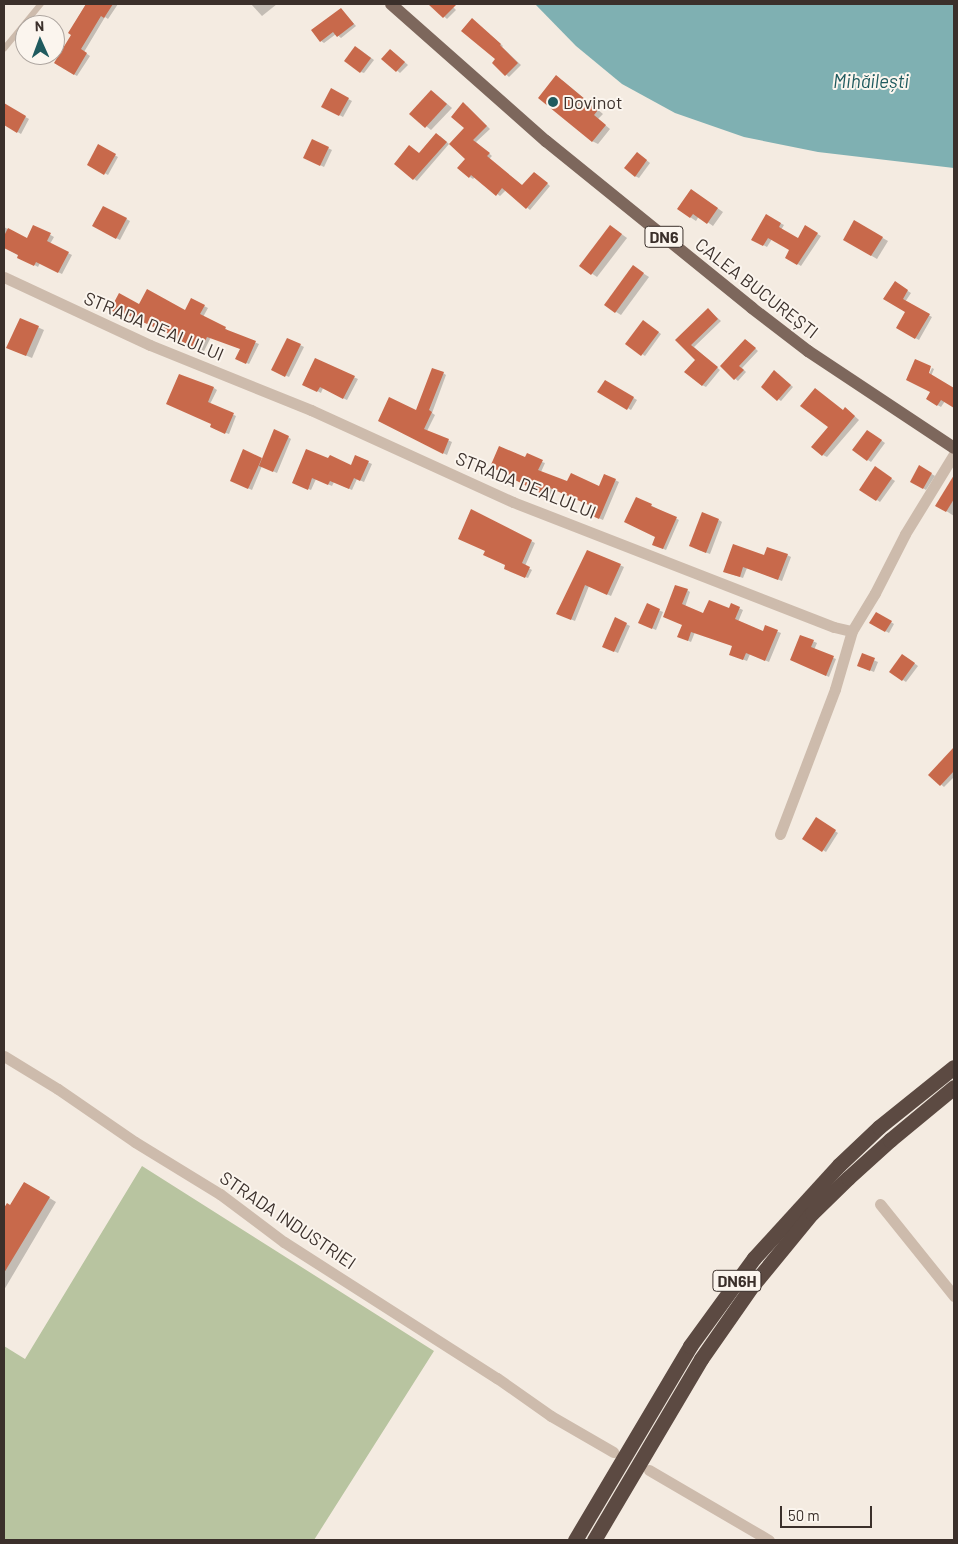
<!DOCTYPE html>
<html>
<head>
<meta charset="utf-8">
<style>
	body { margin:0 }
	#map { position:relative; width:958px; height:1544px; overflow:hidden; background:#f4ebe1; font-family:Barlow,sans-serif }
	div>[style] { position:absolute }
	.green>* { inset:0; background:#b8c4a0 }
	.water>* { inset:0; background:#7fb0b2 }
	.shadow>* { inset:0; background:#0003 }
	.building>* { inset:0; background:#c8694b }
	.lane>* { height:5.5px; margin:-2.75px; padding:0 2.75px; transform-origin:2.75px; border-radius:2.75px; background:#cdbbac }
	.street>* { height:11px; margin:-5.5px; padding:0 5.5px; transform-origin:5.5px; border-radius:5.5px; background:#cdbbac }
	.primary>* { height:12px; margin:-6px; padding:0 6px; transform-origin:6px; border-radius:6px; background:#7d675c }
	.highway>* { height:15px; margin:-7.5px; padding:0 7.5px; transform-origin:7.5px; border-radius:7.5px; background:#5c4a42 }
	.dots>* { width:14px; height:14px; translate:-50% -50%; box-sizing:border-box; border:2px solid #fbf5ee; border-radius:50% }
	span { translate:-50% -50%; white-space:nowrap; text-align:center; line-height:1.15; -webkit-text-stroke:4px #fbf5ee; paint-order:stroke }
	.shield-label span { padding:1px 4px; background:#fbf5ee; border:1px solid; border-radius:4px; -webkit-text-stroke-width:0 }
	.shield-label { font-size:16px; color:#3b302b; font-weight:700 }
	.poi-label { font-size:18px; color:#3b302b }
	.left { translate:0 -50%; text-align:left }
	.street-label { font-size:18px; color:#3b302b }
	.water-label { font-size:19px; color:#1f5a5e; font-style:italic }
	.frame { position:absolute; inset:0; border:5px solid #3b302b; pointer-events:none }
	.north { position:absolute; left:15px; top:15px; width:50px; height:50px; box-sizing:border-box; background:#fbf5ee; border:1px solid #aea6a0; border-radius:50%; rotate:358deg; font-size:14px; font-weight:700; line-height:20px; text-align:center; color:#3b302b }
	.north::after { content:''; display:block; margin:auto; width:18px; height:22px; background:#1f5a5e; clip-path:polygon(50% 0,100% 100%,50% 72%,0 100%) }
	.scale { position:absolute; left:780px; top:1506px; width:92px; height:22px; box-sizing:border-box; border:2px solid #3b302b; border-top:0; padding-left:6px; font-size:15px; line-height:18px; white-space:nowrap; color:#3b302b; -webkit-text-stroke:4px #fbf5ee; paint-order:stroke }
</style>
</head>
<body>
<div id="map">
	<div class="green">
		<div style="clip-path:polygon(142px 1166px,434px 1351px,314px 1540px,4px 1540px,4px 1346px,25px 1359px)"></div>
	</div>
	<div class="water">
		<div style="clip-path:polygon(535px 4px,954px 4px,954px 168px,818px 152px,744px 137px,675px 113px,622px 84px,576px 46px)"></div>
	</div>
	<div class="shadow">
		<div style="clip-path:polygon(86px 4px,118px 4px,108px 19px,105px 17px,84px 52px,90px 56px,77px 76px,55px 63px,72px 35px,69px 33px)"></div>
		<div style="clip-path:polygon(251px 4px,277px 4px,262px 16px)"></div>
		<div style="clip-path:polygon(430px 4px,450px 4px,456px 10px,447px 19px)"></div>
		<div style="clip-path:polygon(341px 9px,356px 26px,341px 38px,336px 34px,324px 43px,321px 41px)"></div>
		<div style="clip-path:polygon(475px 22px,503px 46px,502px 47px,521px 65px,509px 77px,493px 63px,497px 59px)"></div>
		<div style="clip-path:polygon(359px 49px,374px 60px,364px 73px,361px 72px)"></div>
		<div style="clip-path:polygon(391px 50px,408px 65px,400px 73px,383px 59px)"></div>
		<div style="clip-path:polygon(562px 80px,603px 114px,598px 119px,610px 129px,598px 144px,592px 141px)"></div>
		<div style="clip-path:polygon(331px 90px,352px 101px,343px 117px,323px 106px)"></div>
		<div style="clip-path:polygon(432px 91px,452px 108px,431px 130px,411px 114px)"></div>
		<div style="clip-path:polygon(6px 106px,29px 119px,21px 134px,4px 124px)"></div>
		<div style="clip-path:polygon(467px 106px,490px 129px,476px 142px,492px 156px,489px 159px,523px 186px,535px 173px,550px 186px,530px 210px,506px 190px,500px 196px,475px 177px,473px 179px,470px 177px,466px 159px)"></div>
		<div style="clip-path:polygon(440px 136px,449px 144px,417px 181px,414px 179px,420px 154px)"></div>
		<div style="clip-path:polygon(99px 146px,118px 157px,108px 175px,88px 164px)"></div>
		<div style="clip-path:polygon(328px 148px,332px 150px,324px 167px,308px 159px)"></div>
		<div style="clip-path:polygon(640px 155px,650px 163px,639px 178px,635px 176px)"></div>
		<div style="clip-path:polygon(697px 194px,723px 212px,713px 226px,699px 216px,696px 221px,690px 217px)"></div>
		<div style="clip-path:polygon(104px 207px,130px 221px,120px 240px,94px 226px)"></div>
		<div style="clip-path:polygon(766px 216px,784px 225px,781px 230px,798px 240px,805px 227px,821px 236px,801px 266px,786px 257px,791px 250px,772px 239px,767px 247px,753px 239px)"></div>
		<div style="clip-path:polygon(855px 222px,888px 241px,877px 259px,845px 240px)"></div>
		<div style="clip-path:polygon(34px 226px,54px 237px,50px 244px,72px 255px,62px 274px,40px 263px,38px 267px,4px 247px,4px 227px,27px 240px)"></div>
		<div style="clip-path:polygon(616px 230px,627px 238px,597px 277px,581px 266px)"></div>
		<div style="clip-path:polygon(638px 270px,649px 277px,621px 315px,605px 305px)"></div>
		<div style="clip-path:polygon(895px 283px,911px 293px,905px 302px,932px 317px,919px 340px,898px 328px,907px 312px)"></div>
		<div style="clip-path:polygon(192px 300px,208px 308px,203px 317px,225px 328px,228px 331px,259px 344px,249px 364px,240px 360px,241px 349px,211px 337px,203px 353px,172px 335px,129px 314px,127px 318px,111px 309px,139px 306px,186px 311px)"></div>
		<div style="clip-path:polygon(711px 312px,721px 321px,694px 347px,720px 370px,706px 387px,702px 385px,696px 360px,677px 340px)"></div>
		<div style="clip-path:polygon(20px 319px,44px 330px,32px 358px,13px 350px)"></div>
		<div style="clip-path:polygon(646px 323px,661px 334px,645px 356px,642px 354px)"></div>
		<div style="clip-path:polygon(288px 339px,304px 347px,289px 377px,273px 370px)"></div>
		<div style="clip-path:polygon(746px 340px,758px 351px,742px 368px,746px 372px,738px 381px,721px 366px)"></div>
		<div style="clip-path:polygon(316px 360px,358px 379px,347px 400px,323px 388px,321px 393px,304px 384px)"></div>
		<div style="clip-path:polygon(932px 368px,934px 369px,931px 376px,952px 388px,954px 385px,954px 406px,945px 401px,941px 407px,927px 399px,932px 392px,927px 379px)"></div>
		<div style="clip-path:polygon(443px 373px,446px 375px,432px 413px,435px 415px,427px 431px,452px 442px,447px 455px,379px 421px,417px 411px)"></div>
		<div style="clip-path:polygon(778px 374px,793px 387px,781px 401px,778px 399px)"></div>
		<div style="clip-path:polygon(605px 381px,637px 400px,631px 410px,599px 392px)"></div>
		<div style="clip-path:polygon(214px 388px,217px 390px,210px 404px,236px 416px,229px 434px,215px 429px,213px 424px,171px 405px)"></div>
		<div style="clip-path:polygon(843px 411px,850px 412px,859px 420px,827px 457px,823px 455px)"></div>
		<div style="clip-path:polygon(871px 433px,885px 443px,871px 462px,868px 460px)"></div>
		<div style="clip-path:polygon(288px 437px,291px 439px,277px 473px,262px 466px,252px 490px,235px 482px,244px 451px,263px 460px)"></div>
		<div style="clip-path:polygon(356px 457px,372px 464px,364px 482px,357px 479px,352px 490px,334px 482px,332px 486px,316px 479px,311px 490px,293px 482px,351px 467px)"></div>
		<div style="clip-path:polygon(526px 459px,542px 462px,545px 463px,541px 472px,567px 483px,600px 488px,615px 480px,619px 482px,603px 520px,592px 515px,592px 506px,553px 488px,550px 497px,516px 480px)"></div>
		<div style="clip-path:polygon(920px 467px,935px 476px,926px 490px,912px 481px)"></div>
		<div style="clip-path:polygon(875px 468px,895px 481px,880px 502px,861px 489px)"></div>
		<div style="clip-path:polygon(951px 484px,954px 486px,954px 516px,937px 505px)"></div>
		<div style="clip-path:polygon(637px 498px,679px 520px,666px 550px,657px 546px,657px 537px)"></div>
		<div style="clip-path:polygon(472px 511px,535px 543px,525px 566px,532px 570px,528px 578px,508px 570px,507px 564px,486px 551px)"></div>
		<div style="clip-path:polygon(719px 520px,722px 522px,710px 554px,694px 548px)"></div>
		<div style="clip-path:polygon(588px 551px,624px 567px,611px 596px,589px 586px,575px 621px,561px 615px)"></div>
		<div style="clip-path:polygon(787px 555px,791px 557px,782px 581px,747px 568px,743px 578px,728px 573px,765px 556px)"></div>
		<div style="clip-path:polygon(687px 590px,690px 592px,685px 607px,704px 615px,730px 609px,732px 605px,743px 610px,738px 622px,763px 632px,766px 627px,781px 633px,769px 662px,750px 654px,747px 661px,734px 656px,734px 646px,695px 632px,691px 642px,682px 638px,684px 625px,668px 618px)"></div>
		<div style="clip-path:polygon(647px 605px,663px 612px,656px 630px,643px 624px)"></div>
		<div style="clip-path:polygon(876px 613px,894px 624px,889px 633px,871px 623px)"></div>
		<div style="clip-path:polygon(616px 619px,630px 626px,618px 653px,607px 648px)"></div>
		<div style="clip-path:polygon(801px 636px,817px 643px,814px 650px,836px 659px,829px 677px,795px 661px)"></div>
		<div style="clip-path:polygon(862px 655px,878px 662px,874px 672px,862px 667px)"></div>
		<div style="clip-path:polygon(906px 657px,918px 666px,906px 682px,891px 672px)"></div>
		<div style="clip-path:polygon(950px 753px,954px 756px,954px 777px,944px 787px,930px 775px)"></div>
		<div style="clip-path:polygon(817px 819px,838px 833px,826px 852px,804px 838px)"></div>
		<div style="clip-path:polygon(25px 1183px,56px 1202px,4px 1290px,4px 1210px,7px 1204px,11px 1206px)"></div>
	</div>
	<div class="building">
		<div style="clip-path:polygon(86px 4px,113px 4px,104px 18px,101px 16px,81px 49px,87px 53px,74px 75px,54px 63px,71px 35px,68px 33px)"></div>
		<div style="clip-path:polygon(428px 4px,457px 4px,443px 18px)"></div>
		<div style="clip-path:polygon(341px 8px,354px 24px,337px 37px,333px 32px,320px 42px,311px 30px)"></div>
		<div style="clip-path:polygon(472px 18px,501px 44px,500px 45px,518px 63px,505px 76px,492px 63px,495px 59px,461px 31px)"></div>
		<div style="clip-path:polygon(355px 46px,371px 58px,360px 73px,344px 61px)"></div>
		<div style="clip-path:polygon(390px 49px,405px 62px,396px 72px,381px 59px)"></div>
		<div style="clip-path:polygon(556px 75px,598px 110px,594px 115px,606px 125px,592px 142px,538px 98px)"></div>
		<div style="clip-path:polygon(331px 88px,349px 98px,339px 116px,321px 107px)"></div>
		<div style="clip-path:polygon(431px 90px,447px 104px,425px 128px,409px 114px)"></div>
		<div style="clip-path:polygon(463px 102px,487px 126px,473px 140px,490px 153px,487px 156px,522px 185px,534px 172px,548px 183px,526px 209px,502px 188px,496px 196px,471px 175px,469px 178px,457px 168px,465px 159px,449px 144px,464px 128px,451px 117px)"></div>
		<div style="clip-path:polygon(4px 103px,26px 116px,17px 133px,4px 125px)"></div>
		<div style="clip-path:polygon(436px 133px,447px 142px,413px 180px,394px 164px,409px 145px,419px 153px)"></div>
		<div style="clip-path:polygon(312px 139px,329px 147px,320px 166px,303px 158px)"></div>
		<div style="clip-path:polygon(98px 144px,116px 154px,104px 175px,87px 165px)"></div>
		<div style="clip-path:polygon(637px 152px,647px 160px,635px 177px,624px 168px)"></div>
		<div style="clip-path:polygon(691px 189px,718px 208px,707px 224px,693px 214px,690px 218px,677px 209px)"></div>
		<div style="clip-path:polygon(103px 206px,127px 218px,116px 239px,92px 226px)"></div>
		<div style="clip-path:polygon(766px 214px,781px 223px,779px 227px,798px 238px,805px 225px,818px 233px,797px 265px,785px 258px,789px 250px,768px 238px,763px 246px,751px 240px)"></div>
		<div style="clip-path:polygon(854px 220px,883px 237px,871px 256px,843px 240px)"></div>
		<div style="clip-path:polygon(33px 225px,51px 233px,47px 241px,69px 252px,58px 273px,36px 262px,34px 266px,17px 258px,18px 255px,4px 248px,4px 236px,8px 228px,27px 238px)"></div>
		<div style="clip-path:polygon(610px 225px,622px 234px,591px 275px,579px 266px)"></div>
		<div style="clip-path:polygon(633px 265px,644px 273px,615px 313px,604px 305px)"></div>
		<div style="clip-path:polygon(895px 281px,908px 290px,903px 299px,930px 314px,915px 339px,896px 328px,905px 312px,883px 299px)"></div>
		<div style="clip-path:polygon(147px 289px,185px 310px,191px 298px,205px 305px,200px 314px,226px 327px,225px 329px,256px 341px,246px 364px,235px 359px,240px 349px,207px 337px,200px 352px,167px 333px,125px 314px,123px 317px,110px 310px,119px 293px,139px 304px)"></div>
		<div style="clip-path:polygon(708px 308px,718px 319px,691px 345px,718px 367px,702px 386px,684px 372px,695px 360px,675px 340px)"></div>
		<div style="clip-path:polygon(20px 318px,39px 326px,26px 356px,6px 348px)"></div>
		<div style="clip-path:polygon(643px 320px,659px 332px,641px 356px,625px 344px)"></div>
		<div style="clip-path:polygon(287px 338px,301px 344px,285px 377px,271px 370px)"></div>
		<div style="clip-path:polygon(745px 339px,756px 348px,739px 366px,744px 370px,734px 380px,720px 366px)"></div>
		<div style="clip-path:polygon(315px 358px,355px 376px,343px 399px,320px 387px,317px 392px,302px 385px)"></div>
		<div style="clip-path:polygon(915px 359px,931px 366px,929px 373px,954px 388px,954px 408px,941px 400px,937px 406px,926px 399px,930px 392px,906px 380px)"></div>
		<div style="clip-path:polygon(432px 368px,444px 372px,429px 410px,432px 412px,424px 429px,449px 439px,443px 454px,378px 421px,389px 397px,416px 410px)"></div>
		<div style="clip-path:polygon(774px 370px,791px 385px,777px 401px,761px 387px)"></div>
		<div style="clip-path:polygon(179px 374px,214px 387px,208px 402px,234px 413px,225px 434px,210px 427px,211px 424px,166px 404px)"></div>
		<div style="clip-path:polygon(605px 380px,634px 397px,627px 410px,597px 392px)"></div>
		<div style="clip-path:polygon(815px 388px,843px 410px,845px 407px,855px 416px,822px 456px,811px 447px,828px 427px,800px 406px)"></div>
		<div style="clip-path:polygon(274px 429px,289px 436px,273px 472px,259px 466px)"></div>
		<div style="clip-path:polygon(867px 430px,882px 440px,867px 461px,852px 450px)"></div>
		<div style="clip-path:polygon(499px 446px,525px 457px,527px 453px,543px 460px,538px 470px,567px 481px,571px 473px,599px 486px,604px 474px,616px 479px,599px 519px,588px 514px,591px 506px,550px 488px,546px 496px,515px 480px,516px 478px,490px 467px)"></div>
		<div style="clip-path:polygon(243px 449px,262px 458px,248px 489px,230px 481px)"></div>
		<div style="clip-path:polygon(306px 449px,328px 458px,330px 455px,351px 465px,355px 455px,369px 461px,360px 481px,354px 478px,349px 489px,330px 481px,328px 485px,312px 478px,308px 490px,292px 483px)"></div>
		<div style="clip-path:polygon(919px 465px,932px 473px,923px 489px,910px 482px)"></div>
		<div style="clip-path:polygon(875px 466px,892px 478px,876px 501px,859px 490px)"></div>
		<div style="clip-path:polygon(954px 475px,954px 499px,946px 512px,935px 506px)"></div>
		<div style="clip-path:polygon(636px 497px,652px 504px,651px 506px,677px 517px,663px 549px,652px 545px,655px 537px,624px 522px)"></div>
		<div style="clip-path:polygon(471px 509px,532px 540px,522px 563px,530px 567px,525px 578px,504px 569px,505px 565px,483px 555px,485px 551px,458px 539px)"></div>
		<div style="clip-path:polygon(702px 512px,719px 519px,706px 553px,689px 546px)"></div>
		<div style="clip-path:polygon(733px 544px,764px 555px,767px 547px,788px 554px,778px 580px,743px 567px,740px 577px,723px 572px)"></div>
		<div style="clip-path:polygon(587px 550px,621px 564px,607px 595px,585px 585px,571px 620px,556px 614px)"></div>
		<div style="clip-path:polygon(675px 585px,688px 589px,682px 604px,703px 613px,709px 600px,729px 608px,731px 603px,740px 607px,735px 619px,763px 631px,765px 625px,778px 630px,765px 661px,746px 653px,743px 660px,729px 655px,732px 646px,691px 632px,688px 641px,677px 637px,682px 625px,663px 617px)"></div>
		<div style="clip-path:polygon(647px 603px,660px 609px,652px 629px,638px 623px)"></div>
		<div style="clip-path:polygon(876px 612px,892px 621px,885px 632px,869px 623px)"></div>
		<div style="clip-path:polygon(615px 617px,627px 623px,614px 652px,602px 647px)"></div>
		<div style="clip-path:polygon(800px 635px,814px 640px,811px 647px,834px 656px,826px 676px,790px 660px)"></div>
		<div style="clip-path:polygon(862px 653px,875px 658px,870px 671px,857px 666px)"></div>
		<div style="clip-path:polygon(902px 654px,915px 663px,902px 681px,889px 672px)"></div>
		<div style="clip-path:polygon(954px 747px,954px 771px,940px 786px,928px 775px)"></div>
		<div style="clip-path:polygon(816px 817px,836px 830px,822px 852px,802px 839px)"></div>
		<div style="clip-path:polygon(24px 1182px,50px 1197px,4px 1273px,4px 1208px,7px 1203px,10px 1205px)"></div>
	</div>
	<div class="lane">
		<div style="left:4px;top:49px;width:58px;rotate:-50.6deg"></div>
	</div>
	<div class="street">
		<div style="left:4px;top:277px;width:161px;rotate:25deg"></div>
		<div style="left:150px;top:345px;width:174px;rotate:22deg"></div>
		<div style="left:311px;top:410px;width:222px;rotate:24.5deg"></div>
		<div style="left:513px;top:502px;width:344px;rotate:21.3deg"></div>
		<div style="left:834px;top:627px;width:18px;rotate:13deg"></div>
		<div style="left:780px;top:834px;width:155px;rotate:-69.2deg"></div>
		<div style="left:835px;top:689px;width:60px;rotate:-73.7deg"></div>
		<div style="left:852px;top:631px;width:44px;rotate:-58.8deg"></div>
		<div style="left:875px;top:593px;width:66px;rotate:-63deg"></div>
		<div style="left:905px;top:534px;width:94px;rotate:-58.5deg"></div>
		<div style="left:4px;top:1056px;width:63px;rotate:31.4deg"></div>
		<div style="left:58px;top:1089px;width:93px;rotate:34.5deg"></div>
		<div style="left:135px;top:1142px;width:100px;rotate:31.5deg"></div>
		<div style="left:220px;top:1194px;width:80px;rotate:36.9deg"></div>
		<div style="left:284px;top:1242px;width:253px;rotate:32.6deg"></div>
		<div style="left:497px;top:1378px;width:66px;rotate:35.1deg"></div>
		<div style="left:551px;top:1416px;width:72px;rotate:30.1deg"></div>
		<div style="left:880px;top:1204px;width:118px;rotate:51.2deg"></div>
		<div style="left:649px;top:1470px;width:139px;rotate:30.3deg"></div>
	</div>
	<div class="primary">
		<div style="left:391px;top:4px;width:207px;rotate:41.5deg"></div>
		<div style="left:546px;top:141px;width:265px;rotate:39deg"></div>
		<div style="left:752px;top:308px;width:71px;rotate:37.5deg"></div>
		<div style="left:808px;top:351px;width:175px;rotate:33.6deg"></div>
	</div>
	<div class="highway">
		<div style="left:575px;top:1540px;width:226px;rotate:-59.3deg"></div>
		<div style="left:690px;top:1346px;width:109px;rotate:-54deg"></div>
		<div style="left:754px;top:1258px;width:126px;rotate:-47.6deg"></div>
		<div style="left:839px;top:1165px;width:55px;rotate:-43.5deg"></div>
		<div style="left:879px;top:1127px;width:96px;rotate:-38.7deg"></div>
		<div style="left:594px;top:1540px;width:210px;rotate:-59.4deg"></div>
		<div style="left:701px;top:1359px;width:89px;rotate:-55.1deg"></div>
		<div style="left:752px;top:1286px;width:94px;rotate:-50.6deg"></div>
		<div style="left:812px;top:1213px;width:50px;rotate:-44.2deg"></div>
		<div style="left:848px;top:1178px;width:57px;rotate:-42.1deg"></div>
		<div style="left:890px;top:1140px;width:83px;rotate:-39.6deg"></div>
	</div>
	<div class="dots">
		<div style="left:553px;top:102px;background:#1f5a5e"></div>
	</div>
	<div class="shield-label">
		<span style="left:664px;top:237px">DN6</span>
		<span style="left:737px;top:1281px">DN6H</span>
	</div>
	<div class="poi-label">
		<span class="left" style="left:563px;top:102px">Dovinot</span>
	</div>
	<div class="street-label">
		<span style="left:757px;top:288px;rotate:38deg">CALEA BUCUREȘTI</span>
		<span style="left:154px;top:326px;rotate:23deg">STRADA DEALULUI</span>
		<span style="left:526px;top:485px;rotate:22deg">STRADA DEALULUI</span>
		<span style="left:288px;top:1220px;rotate:34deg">STRADA INDUSTRIEI</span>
	</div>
	<div class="water-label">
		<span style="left:871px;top:81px">Mihăilești</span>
	</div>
	<div class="frame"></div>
	<div class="north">N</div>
	<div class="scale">50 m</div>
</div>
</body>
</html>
